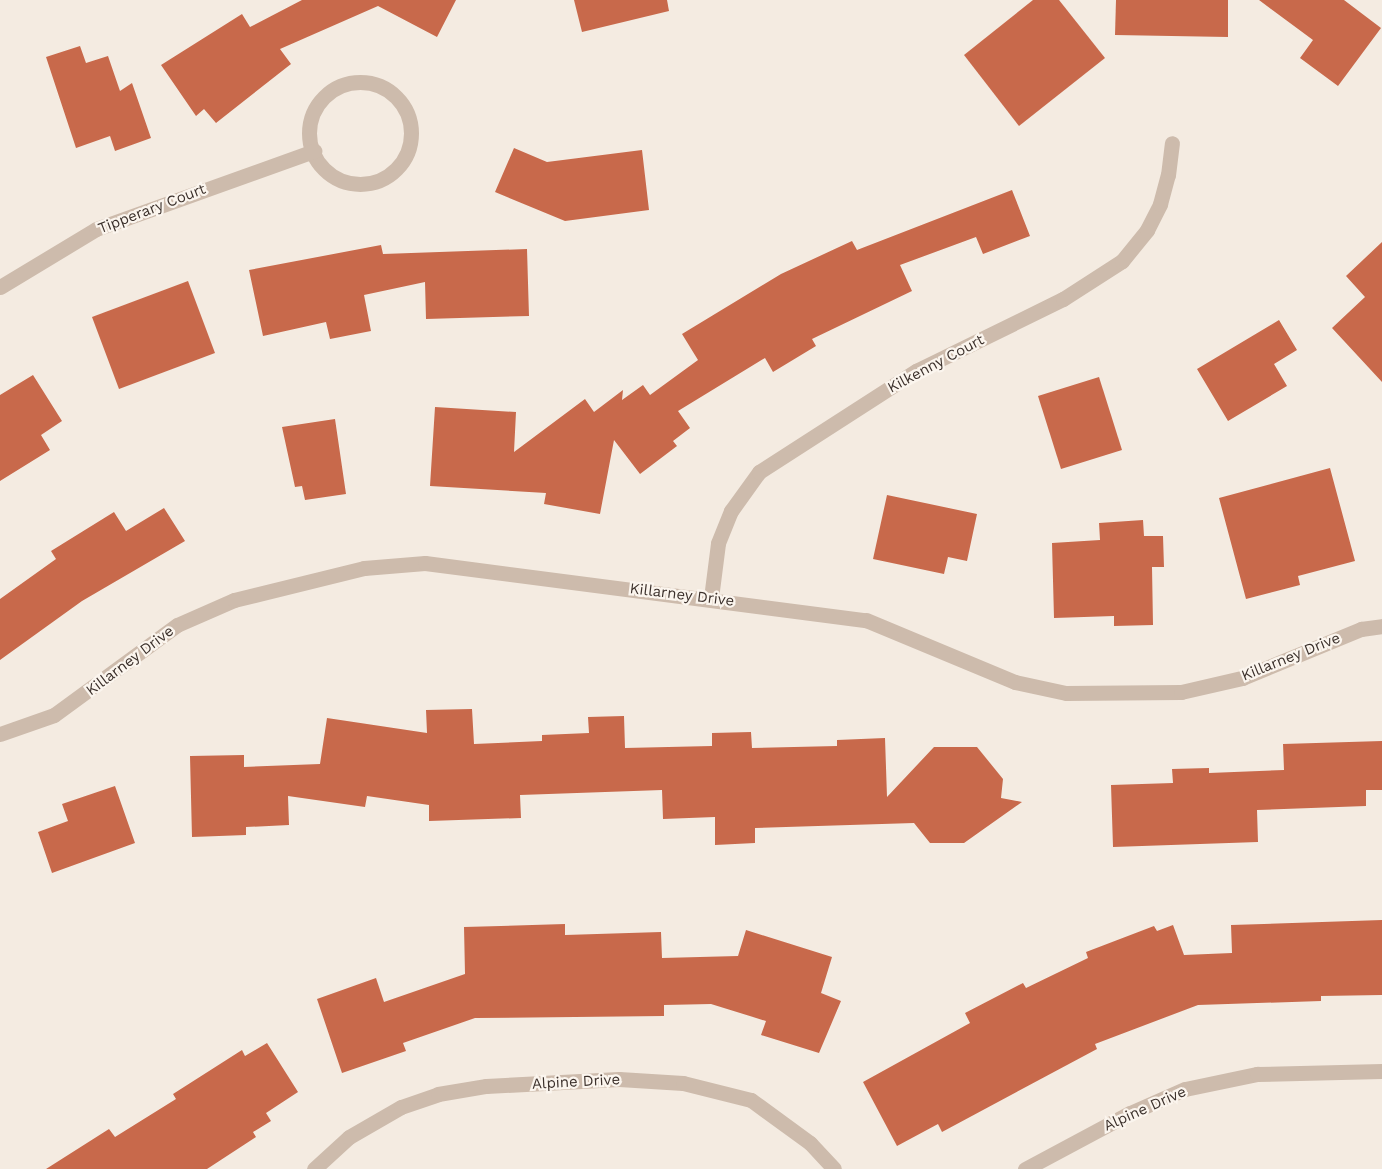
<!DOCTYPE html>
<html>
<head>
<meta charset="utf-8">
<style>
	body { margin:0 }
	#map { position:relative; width:1382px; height:1169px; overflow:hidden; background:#f4ebe1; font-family:"Work Sans",sans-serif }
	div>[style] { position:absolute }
	.building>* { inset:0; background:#c8694b }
	.minor>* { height:15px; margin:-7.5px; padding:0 7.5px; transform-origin:7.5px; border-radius:7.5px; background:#cdbbac }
	.minor>.ring { margin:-7.5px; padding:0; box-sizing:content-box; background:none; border:15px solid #cdbbac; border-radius:50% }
	span { translate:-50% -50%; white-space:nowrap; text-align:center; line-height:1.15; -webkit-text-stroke:4.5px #fbf5ee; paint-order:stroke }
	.street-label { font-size:15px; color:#3b302b }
</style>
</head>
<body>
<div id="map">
	<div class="building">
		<div style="clip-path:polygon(302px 0,456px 0,437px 37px,378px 6px,280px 49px,291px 64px,216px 123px,204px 109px,196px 116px,161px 65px,242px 14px,250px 27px)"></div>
		<div style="clip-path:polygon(574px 0,667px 0,669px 11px,582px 32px)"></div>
		<div style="clip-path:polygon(1033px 0,1059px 0,1105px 58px,1019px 126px,964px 55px)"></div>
		<div style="clip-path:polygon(1116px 0,1228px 0,1228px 37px,1115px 35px)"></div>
		<div style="clip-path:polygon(1259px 0,1344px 0,1381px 28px,1338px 86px,1300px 58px,1313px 40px)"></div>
		<div style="clip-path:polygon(80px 46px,86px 63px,108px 56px,120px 91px,132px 83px,151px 138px,115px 151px,110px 136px,76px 148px,46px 57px)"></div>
		<div style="clip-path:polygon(514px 148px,547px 162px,642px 150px,649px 210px,565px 221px,495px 192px)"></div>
		<div style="clip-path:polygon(1012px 190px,1030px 236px,983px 254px,976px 237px,900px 265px,912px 291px,812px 339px,816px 346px,773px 372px,765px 358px,678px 411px,690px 428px,673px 441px,677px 446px,640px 474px,614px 440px,600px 514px,544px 504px,546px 493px,430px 486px,435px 407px,516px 412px,514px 452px,585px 399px,594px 412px,623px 390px,622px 400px,643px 385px,650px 395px,698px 360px,682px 334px,781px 274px,852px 241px,857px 250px)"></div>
		<div style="clip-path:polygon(1382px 242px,1382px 382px,1332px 328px,1365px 297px,1346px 276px)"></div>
		<div style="clip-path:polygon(381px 245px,383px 254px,527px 249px,529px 316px,426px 319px,425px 282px,364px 295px,371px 331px,330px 339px,326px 322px,263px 336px,249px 270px)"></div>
		<div style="clip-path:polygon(188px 281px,215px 353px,119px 389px,92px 317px)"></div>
		<div style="clip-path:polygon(1279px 320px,1297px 350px,1274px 364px,1287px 386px,1228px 421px,1197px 369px)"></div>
		<div style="clip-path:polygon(33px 375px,62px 421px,41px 435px,50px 450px,0 481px,0 395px)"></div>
		<div style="clip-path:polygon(1099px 377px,1122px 450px,1061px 469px,1038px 396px)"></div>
		<div style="clip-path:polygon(335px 419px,346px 494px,305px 500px,302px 486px,295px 487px,282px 427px)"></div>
		<div style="clip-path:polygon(1330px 468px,1355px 561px,1298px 576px,1300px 585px,1246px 599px,1219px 498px)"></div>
		<div style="clip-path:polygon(887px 495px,977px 514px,967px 561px,948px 557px,944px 574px,873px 559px)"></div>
		<div style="clip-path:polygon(164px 508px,185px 541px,82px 601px,0 660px,0 599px,56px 559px,51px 551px,114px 512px,126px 531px)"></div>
		<div style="clip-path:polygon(1143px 520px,1144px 536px,1163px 536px,1164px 567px,1152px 567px,1153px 625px,1114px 626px,1114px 616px,1054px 618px,1052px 543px,1100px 540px,1099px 523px)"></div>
		<div style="clip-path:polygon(472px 709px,474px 744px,542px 741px,542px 735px,589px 733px,588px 717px,624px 716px,625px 748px,712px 746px,712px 733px,751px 732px,752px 748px,837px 746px,837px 740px,885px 738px,887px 797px,934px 747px,977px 747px,1003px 779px,1001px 798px,1022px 802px,964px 843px,930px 843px,914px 823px,755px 828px,755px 843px,715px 845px,715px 817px,663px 819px,662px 790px,520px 795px,521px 818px,429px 821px,429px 805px,367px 796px,365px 807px,288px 796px,289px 825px,246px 827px,246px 835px,192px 837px,190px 756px,244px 755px,244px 767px,320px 764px,327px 718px,427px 733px,426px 710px)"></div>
		<div style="clip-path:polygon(1382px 741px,1382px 790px,1366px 790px,1366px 806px,1257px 810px,1258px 842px,1113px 847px,1111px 785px,1173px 783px,1172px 769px,1209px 768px,1209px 773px,1284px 770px,1283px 744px)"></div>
		<div style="clip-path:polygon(115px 786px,135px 843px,52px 873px,38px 832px,68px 821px,62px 804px)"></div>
		<div style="clip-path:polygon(1382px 920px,1382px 995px,1321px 996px,1321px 1001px,1198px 1005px,1095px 1044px,1097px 1049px,942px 1132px,938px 1124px,897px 1146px,863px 1082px,970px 1023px,965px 1013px,1023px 983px,1026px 988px,1088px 958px,1086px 952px,1154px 926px,1157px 931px,1173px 925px,1184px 955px,1232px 953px,1231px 925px)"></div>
		<div style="clip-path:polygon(565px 924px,565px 935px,661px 932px,662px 958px,738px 956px,746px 930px,832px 957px,821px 993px,841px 1001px,819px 1053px,761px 1035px,766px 1021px,711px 1004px,664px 1005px,664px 1016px,475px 1018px,403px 1043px,406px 1051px,342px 1073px,317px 999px,376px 978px,384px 1002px,465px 974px,464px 927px)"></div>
		<div style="clip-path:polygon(267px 1043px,298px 1092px,266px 1113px,271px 1121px,253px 1132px,256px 1137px,207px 1169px,46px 1169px,109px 1129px,115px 1137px,176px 1099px,173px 1094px,242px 1050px,245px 1056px)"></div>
	</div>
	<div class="minor">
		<div class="ring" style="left:309px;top:82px;width:87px;height:87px"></div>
		<div style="left:0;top:287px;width:112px;rotate:-31.1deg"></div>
		<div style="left:96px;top:229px;width:232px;rotate:-19.7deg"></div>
		<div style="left:711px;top:598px;width:55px;rotate:-82.7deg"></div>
		<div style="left:718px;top:543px;width:35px;rotate:-68deg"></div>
		<div style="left:731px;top:511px;width:48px;rotate:-54.3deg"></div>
		<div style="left:759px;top:472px;width:187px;rotate:-32.8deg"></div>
		<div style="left:916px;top:371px;width:164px;rotate:-26.1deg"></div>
		<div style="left:1063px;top:299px;width:70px;rotate:-32.8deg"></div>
		<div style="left:1122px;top:261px;width:40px;rotate:-51deg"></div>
		<div style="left:1147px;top:230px;width:29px;rotate:-63deg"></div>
		<div style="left:1160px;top:204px;width:30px;rotate:-75deg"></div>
		<div style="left:1168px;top:175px;width:32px;rotate:-83deg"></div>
		<div style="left:0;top:734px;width:57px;rotate:-19.4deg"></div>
		<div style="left:54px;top:715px;width:152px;rotate:-36.2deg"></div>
		<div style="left:177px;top:625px;width:62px;rotate:-23.7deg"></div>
		<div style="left:234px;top:600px;width:134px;rotate:-13.8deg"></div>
		<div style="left:364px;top:568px;width:61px;rotate:-4.7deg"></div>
		<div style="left:425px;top:563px;width:445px;rotate:7.4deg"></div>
		<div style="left:866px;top:620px;width:161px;rotate:22.6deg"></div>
		<div style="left:1015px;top:682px;width:52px;rotate:12.2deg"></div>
		<div style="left:1066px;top:693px;width:115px;rotate:-0.5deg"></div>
		<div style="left:1181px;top:692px;width:63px;rotate:-12.9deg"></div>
		<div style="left:1242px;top:678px;width:129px;rotate:-22.4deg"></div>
		<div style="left:1361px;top:629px;width:21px;rotate:-8deg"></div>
		<div style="left:314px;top:1169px;width:47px;rotate:-42.4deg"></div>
		<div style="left:349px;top:1137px;width:60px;rotate:-30deg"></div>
		<div style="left:401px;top:1107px;width:39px;rotate:-19deg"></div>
		<div style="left:438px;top:1094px;width:49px;rotate:-9.5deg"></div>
		<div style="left:486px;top:1086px;width:133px;rotate:-3deg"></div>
		<div style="left:619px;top:1079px;width:64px;rotate:3.6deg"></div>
		<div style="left:683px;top:1083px;width:70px;rotate:14deg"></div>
		<div style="left:751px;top:1100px;width:73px;rotate:36.1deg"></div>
		<div style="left:810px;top:1143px;width:35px;rotate:47deg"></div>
		<div style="left:1025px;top:1169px;width:119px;rotate:-28.1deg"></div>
		<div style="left:1130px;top:1113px;width:60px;rotate:-23.6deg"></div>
		<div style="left:1185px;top:1089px;width:74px;rotate:-11.8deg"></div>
		<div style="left:1257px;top:1074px;width:125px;rotate:-1.4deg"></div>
	</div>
	<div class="street-label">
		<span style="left:152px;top:209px;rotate:-21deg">Tipperary Court</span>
		<span style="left:936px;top:364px;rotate:-28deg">Kilkenny Court</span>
		<span style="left:682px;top:595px;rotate:7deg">Killarney Drive</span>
		<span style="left:1291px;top:657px;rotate:-22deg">Killarney Drive</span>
		<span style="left:130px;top:661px;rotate:-37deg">Killarney Drive</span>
		<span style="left:576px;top:1082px;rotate:-3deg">Alpine Drive</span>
		<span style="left:1145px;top:1109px;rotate:-24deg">Alpine Drive</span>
	</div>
</div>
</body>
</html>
